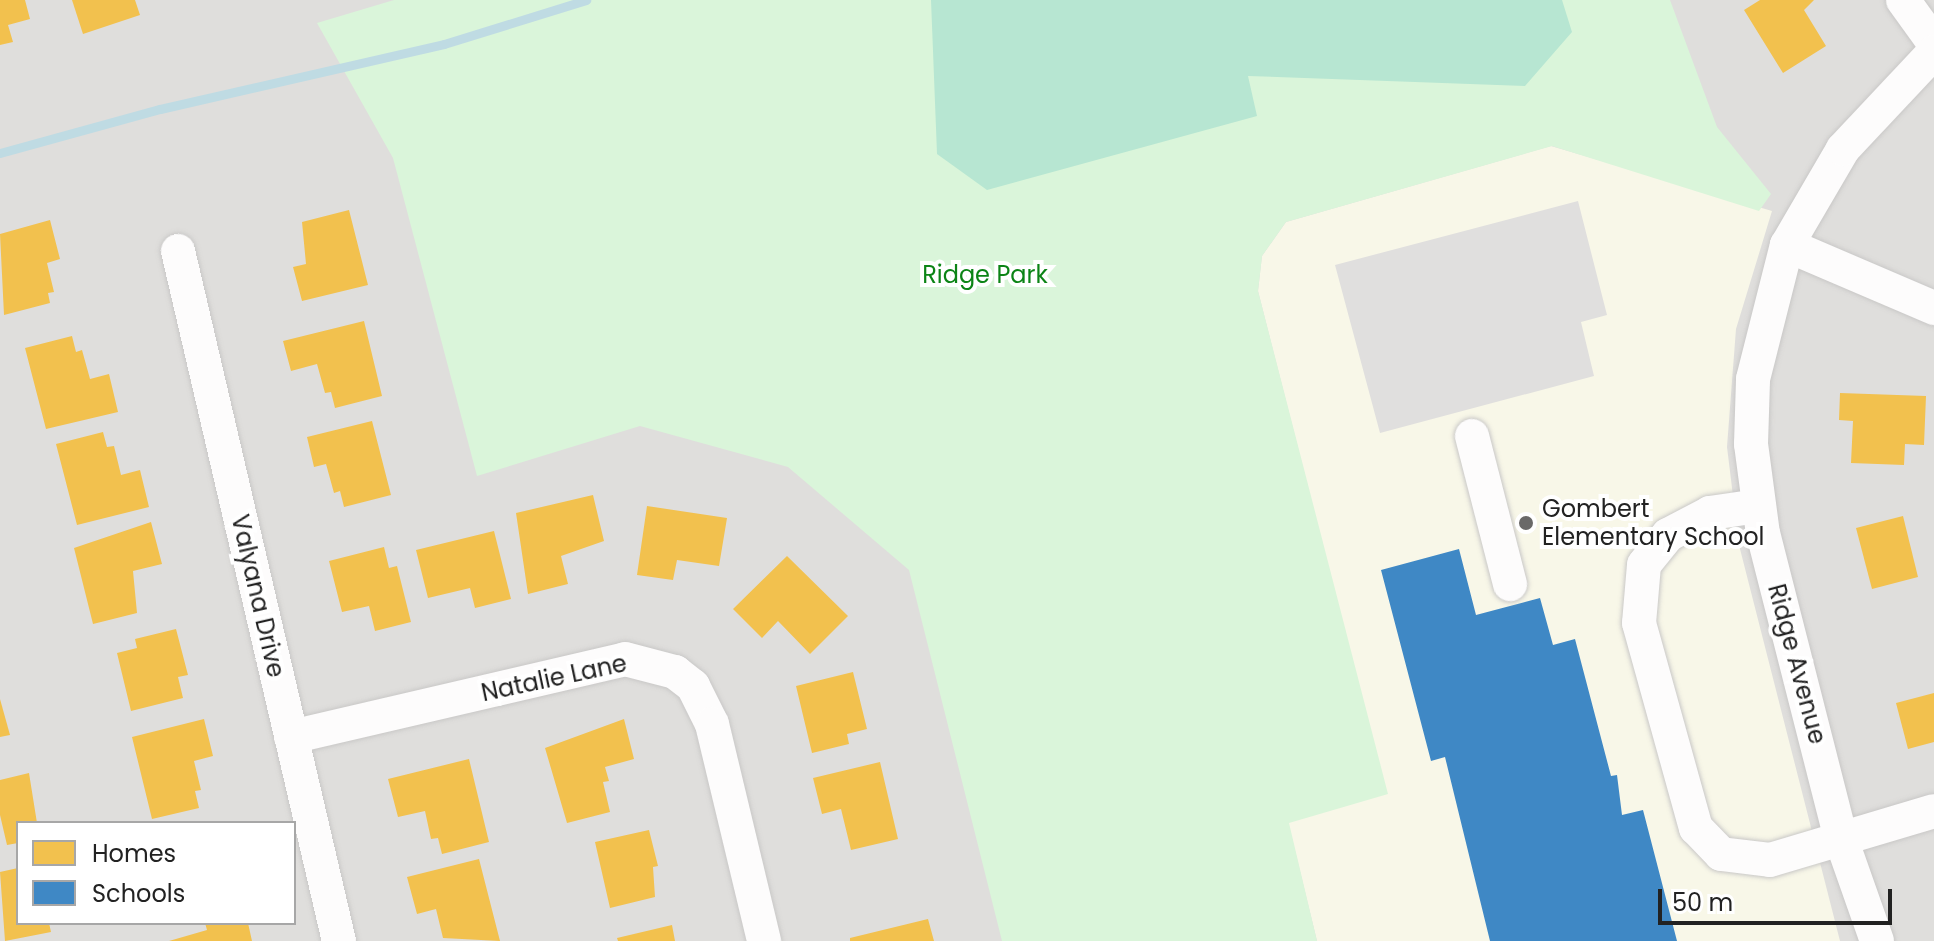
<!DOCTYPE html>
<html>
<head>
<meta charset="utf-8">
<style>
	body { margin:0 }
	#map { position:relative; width:1934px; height:941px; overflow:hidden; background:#f0eeeb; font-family:Poppins,sans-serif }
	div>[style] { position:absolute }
	.residential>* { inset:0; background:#dfdedc }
	.education>* { inset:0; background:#f8f7e8 }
	.park>* { inset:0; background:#daf5da }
	.pitch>* { inset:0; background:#b7e6d2 }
	.parking>* { inset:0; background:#e0dfde }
	.homes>* { inset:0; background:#f2c14e }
	.schools>* { inset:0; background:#3f88c5 }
	.stream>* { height:9px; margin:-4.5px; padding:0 4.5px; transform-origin:4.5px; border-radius:4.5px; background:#bfdbe3 }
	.roads { filter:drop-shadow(0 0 2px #c9c8c7) drop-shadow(0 0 2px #c9c8c7) }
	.minor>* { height:34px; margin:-17px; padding:0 17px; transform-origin:17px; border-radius:17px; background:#fdfcfc }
	.dots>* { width:22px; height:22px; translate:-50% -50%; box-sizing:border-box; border:4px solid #fff; border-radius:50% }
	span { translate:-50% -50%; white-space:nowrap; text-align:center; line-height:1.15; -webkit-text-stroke:8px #fff; paint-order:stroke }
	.park-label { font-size:24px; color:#0c8416 }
	.poi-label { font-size:24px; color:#222 }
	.left { translate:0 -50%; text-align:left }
	.street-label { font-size:24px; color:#222 }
	.legend { position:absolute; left:16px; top:821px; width:280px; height:104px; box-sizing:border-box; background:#fff; border:2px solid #a7a7a7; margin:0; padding:10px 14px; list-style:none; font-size:24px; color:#222 }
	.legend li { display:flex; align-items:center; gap:16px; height:40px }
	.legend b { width:40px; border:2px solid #a7a7a7 }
	.scale { position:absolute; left:1658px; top:889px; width:234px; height:36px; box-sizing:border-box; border:4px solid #222; border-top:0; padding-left:10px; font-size:24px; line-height:28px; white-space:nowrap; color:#222; -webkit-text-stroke:6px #fff; paint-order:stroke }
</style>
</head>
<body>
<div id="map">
	<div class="residential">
		<div style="clip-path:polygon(evenodd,0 0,1934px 0,1934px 941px,0 941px,0 0,18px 823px,294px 823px,294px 923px,18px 923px,18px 823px)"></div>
	</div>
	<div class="education">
		<div style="clip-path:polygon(1551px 146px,1772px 211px,1736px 329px,1727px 447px,1739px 545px,1840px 941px,1317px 941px,1288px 822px,1303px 817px,1343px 625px,1258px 291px,1262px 256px,1286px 222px)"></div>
	</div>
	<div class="park">
		<div style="clip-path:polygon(394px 0,1670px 0,1717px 127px,1771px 194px,1759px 211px,1552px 146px,1286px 222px,1262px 256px,1258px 291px,1388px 794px,1289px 823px,1317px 941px,1002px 941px,909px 570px,788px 467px,640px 426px,477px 476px,393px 158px,317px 23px)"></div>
	</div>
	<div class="pitch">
		<div style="clip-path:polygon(931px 0,1562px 0,1572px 32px,1525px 86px,1248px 76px,1257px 116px,987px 190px,937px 154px)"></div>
	</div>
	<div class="parking">
		<div style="clip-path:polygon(1578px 201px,1607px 315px,1581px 322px,1594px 376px,1380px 433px,1335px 265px)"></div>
	</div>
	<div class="homes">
		<div style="clip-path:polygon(0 0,25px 0,30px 19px,8px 25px,13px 42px,0 45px)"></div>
		<div style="clip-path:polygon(72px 0,135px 0,140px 15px,83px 34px)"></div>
		<div style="clip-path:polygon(1760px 0,1814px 0,1804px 10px,1826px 46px,1783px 73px,1744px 10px)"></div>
		<div style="clip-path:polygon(349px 210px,368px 285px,302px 301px,293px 267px,306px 264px,302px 222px)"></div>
		<div style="clip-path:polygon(50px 220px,60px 259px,47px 263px,54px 292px,48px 293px,50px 303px,4px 315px,0 234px)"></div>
		<div style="clip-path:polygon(364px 321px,382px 396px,335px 408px,331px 392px,325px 393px,317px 364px,291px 371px,283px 341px)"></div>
		<div style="clip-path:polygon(72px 336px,76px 352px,82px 350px,90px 379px,109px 374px,118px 412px,46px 429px,25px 348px)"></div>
		<div style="clip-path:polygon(1840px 393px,1926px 396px,1924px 445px,1905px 444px,1904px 465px,1851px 463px,1853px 421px,1839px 420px)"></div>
		<div style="clip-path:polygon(372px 421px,391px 495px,344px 507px,340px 491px,334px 493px,326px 464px,314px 467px,307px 437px)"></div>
		<div style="clip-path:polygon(103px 432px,107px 447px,114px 446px,121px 475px,140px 470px,149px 507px,77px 525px,56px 444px)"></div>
		<div style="clip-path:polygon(593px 495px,604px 541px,561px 556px,568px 584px,528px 594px,516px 513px)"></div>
		<div style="clip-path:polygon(647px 506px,727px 518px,719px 566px,677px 560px,673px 580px,637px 575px)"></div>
		<div style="clip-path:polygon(1903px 516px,1918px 577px,1872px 589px,1856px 528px)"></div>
		<div style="clip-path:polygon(151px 522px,162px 564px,133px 571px,137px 613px,93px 624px,74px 548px)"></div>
		<div style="clip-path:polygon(494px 531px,511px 599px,475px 608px,470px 588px,428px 598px,416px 550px)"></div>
		<div style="clip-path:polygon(384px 547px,389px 568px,397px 566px,411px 622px,375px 631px,369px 606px,342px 612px,329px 561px)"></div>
		<div style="clip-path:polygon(787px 556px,848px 616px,810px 654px,778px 621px,762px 638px,733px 609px)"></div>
		<div style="clip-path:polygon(176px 629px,188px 675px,178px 677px,183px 698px,131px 711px,117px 653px,137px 648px,135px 639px)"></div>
		<div style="clip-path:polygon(853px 672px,867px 729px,847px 734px,849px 744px,812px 753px,796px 686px)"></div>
		<div style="clip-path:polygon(1934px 693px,1934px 742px,1908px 749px,1896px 703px)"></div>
		<div style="clip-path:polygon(0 699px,10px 735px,0 737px)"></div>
		<div style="clip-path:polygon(204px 719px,213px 756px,194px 761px,201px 790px,195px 791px,199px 808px,152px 819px,132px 737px)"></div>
		<div style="clip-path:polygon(624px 719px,634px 759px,605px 767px,609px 781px,603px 782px,610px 812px,567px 823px,545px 748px)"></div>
		<div style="clip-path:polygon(469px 759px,489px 842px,442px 854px,438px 838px,431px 839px,425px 811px,398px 817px,388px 779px)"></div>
		<div style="clip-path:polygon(880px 762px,898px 839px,851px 850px,841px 809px,822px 814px,813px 778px)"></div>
		<div style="clip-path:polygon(29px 773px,37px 823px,18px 823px,18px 843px,7px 845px,0 815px,0 780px)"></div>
		<div style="clip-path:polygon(649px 830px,658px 866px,653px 867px,655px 897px,610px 908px,595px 842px)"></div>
		<div style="clip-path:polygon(479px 859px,500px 941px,443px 938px,436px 909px,417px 914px,407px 877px)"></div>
		<div style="clip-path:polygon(18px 868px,18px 923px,49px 923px,51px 932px,5px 941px,0 872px)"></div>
		<div style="clip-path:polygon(928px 919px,934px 941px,850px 941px,850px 938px)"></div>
		<div style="clip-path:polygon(205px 923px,248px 923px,252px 941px,169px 941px,207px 930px)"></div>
		<div style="clip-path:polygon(672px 925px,675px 941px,618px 941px,617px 938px)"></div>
	</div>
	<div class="schools">
		<div style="clip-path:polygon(1459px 549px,1476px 615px,1540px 598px,1553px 645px,1575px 639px,1611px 776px,1617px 775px,1622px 815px,1643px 810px,1677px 941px,1490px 941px,1445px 757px,1431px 761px,1381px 570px)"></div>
	</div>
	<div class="stream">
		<div style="left:0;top:153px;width:166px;rotate:-15.4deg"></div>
		<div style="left:160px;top:109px;width:291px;rotate:-12.9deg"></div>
		<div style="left:444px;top:44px;width:149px;rotate:-17.2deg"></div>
	</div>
	<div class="roads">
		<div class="minor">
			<div style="left:1903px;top:0;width:53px;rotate:54.2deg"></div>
			<div style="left:1787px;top:245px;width:160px;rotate:23.2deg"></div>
			<div style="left:178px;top:251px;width:709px;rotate:76.87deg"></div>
			<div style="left:1472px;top:436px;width:153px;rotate:75.6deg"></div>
			<div style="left:1758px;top:506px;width:49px;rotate:171.7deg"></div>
			<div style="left:1710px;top:513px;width:47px;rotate:152.4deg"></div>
			<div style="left:1668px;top:535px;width:38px;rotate:129deg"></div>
			<div style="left:1644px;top:565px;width:58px;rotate:94.9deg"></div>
			<div style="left:1639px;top:623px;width:213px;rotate:74.5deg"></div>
			<div style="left:1696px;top:828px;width:36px;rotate:46deg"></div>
			<div style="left:1721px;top:854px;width:49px;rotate:7deg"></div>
			<div style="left:1770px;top:860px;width:171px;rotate:-16.6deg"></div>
			<div style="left:291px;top:737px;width:343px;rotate:-13.1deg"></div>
			<div style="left:625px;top:659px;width:52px;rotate:14.6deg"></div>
			<div style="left:675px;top:672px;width:23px;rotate:38deg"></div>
			<div style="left:693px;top:686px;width:42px;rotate:63.4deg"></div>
			<div style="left:712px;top:724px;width:223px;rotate:76.5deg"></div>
			<div style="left:1877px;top:941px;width:108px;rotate:-109.4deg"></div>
			<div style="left:1841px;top:839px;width:315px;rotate:-104.3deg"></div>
			<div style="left:1763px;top:534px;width:91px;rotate:-97.6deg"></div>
			<div style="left:1751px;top:444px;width:65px;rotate:-88.2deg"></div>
			<div style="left:1753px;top:379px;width:138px;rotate:-75.8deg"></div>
			<div style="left:1787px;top:245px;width:111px;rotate:-59.7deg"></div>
			<div style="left:1843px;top:149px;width:133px;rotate:-46.8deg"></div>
		</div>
	</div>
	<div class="dots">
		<div style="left:1526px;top:523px;background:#6a6968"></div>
	</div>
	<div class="park-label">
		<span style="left:985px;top:275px">Ridge Park</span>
	</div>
	<div class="poi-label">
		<span class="left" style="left:1542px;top:523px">Gombert<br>Elementary School</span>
	</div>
	<div class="street-label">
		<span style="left:258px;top:596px;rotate:77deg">Valyana Drive</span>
		<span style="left:1797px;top:664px;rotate:75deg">Ridge Avenue</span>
		<span style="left:554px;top:678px;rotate:-12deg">Natalie Lane</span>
	</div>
	<ul class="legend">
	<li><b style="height:22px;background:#f2c14e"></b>Homes</li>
	<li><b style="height:22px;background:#3f88c5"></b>Schools</li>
	</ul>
	<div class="scale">50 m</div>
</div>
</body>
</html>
